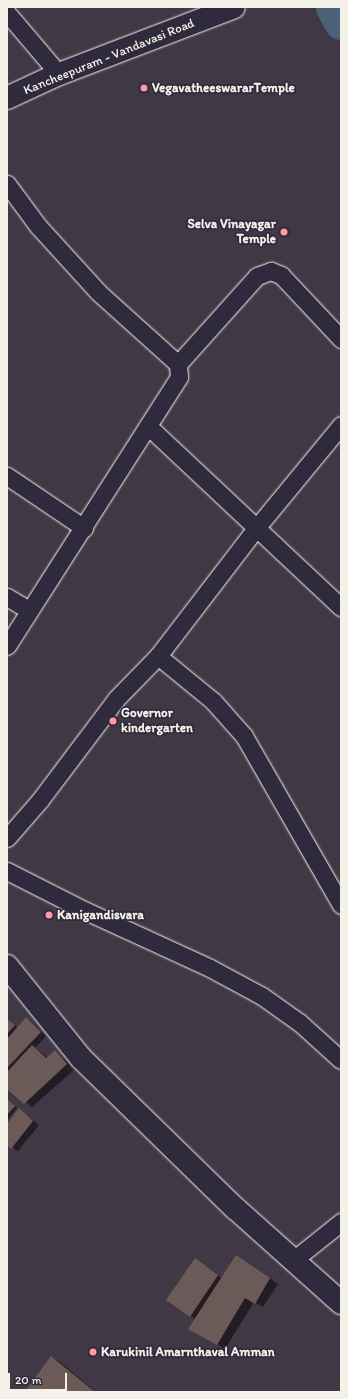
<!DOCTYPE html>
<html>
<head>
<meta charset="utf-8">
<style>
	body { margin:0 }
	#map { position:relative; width:348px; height:1399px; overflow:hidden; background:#413845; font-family:Itim,sans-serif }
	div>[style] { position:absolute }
	.shadow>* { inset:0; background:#0007 }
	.river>* { height:35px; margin:-17.5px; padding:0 17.5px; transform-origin:17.5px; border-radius:17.5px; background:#4c6178 }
	.building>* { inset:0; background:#6c5a59 }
	.roads { filter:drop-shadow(0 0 1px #f4f1e8) drop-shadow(0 0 1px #f4f1e8) }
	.street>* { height:17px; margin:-8.5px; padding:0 8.5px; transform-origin:8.5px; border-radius:8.5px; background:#2f2a3d }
	.secondary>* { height:22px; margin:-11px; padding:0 11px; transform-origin:11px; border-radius:11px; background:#2f2a3d }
	.primary>* { height:22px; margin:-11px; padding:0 11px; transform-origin:11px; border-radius:11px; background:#2f2a3d }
	.dots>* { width:11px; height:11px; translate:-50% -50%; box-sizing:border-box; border:2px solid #2f2a3d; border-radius:50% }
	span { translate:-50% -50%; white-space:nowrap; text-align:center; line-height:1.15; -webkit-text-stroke:3.5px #2f2a3d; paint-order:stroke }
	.street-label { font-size:13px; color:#f4f1e8 }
	.poi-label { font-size:13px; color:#f4f1e8; font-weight:700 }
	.left { translate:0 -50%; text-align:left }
	.right { translate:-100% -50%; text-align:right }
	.frame { position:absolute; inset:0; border:8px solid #f4f1e8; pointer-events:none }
	.scale { position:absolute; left:8px; top:1373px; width:59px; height:18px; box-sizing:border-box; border:2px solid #f4f1e8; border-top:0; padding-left:5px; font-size:12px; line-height:14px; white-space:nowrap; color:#f4f1e8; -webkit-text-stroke:3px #2f2a3d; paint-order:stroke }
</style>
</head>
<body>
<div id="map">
	<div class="shadow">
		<div style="clip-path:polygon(7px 1019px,18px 1028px,27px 1019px,32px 1022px,46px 1036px,35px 1048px,48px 1058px,55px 1051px,75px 1069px,32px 1107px,7px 1087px)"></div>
		<div style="clip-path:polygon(7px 1100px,17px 1108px,7px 1120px)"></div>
		<div style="clip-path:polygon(20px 1110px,39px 1125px,18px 1151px,7px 1144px,7px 1126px)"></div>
		<div style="clip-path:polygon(244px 1261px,278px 1284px,263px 1307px,254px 1302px,225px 1349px,190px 1328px,196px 1319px,190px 1316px,201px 1263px,222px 1278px)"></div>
		<div style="clip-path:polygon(52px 1357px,60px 1362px,96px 1392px,33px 1392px)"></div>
	</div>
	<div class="river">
		<div style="left:333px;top:7px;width:17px;rotate:62deg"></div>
	</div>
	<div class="building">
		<div style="clip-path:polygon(26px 1017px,41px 1032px,7px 1068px,7px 1039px)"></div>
		<div style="clip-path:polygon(7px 1019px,15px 1025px,7px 1034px)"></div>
		<div style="clip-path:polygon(32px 1045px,46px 1058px,55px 1050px,67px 1064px,24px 1104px,7px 1089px,7px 1072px)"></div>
		<div style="clip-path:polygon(7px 1099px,15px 1106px,7px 1115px)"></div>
		<div style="clip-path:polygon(19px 1108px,33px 1121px,11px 1149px,7px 1145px,7px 1124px)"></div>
		<div style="clip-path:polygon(236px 1255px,270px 1278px,255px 1304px,245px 1298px,217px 1345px,188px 1329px)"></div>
		<div style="clip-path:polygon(195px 1258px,218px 1275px,190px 1317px,166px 1300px)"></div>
		<div style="clip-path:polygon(51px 1356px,95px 1392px,31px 1392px,27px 1389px)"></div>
	</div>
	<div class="roads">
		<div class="street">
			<div style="left:7px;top:13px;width:80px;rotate:49.6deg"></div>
			<div style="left:7px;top:184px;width:52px;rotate:53.6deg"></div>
			<div style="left:38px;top:226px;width:89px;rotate:47.7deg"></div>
			<div style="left:98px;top:292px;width:108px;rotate:42deg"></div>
			<div style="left:178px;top:364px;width:13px;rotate:86deg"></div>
			<div style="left:179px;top:377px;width:319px;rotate:122.6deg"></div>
			<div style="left:178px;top:364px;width:118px;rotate:-48.1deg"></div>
			<div style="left:257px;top:276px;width:15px;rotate:-20deg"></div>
			<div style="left:271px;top:271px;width:11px;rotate:22deg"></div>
			<div style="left:281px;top:275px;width:88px;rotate:46.8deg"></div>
			<div style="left:148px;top:426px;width:265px;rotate:43.2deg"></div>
			<div style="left:7px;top:476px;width:93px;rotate:34deg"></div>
			<div style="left:7px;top:597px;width:26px;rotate:31deg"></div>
			<div style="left:158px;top:656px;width:71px;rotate:39.3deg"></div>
			<div style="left:213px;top:701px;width:47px;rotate:48.5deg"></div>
			<div style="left:244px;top:736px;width:195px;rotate:60.1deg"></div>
			<div style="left:7px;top:838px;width:50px;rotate:-49deg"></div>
			<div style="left:40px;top:800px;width:126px;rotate:-53deg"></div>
			<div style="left:116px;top:699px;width:60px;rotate:-45.7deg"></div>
			<div style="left:158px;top:656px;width:163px;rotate:-52.5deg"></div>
			<div style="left:257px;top:527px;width:132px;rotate:-50.5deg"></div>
			<div style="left:7px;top:871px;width:89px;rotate:26.9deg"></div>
			<div style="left:86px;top:911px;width:136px;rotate:24.7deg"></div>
			<div style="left:210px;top:968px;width:59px;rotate:28.3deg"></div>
			<div style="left:262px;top:996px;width:47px;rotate:35.4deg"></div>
			<div style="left:300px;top:1023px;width:55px;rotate:42.1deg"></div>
			<div style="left:292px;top:1261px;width:63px;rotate:-38.5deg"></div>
		</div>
		<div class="secondary">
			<div style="left:7px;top:966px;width:118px;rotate:51.2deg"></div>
			<div style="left:81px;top:1058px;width:216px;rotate:44.3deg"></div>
			<div style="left:236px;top:1209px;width:141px;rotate:41.8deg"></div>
		</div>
		<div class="primary">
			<div style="left:7px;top:98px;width:57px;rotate:-24.8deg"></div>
			<div style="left:59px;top:74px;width:187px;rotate:-20.9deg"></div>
		</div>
	</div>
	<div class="dots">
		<div style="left:144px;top:88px;background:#ff9aa2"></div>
		<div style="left:284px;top:232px;background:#ff9aa2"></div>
		<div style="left:113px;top:721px;background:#ff9aa2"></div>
		<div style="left:49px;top:915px;background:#ff9aa2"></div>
		<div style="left:93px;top:1352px;background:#ff9aa2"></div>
	</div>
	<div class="street-label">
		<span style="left:109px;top:57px;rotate:-22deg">Kancheepuram - Vandavasi Road</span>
	</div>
	<div class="poi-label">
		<span class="left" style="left:152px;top:88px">VegavatheeswararTemple</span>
		<span class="right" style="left:276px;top:232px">Selva Vinayagar<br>Temple</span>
		<span class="left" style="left:121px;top:721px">Governor<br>kindergarten</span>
		<span class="left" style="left:57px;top:915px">Kanigandisvara</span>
		<span class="left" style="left:101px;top:1352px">Karukinil Amarnthaval Amman</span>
	</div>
	<div class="frame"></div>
	<div class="scale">20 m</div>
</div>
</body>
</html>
